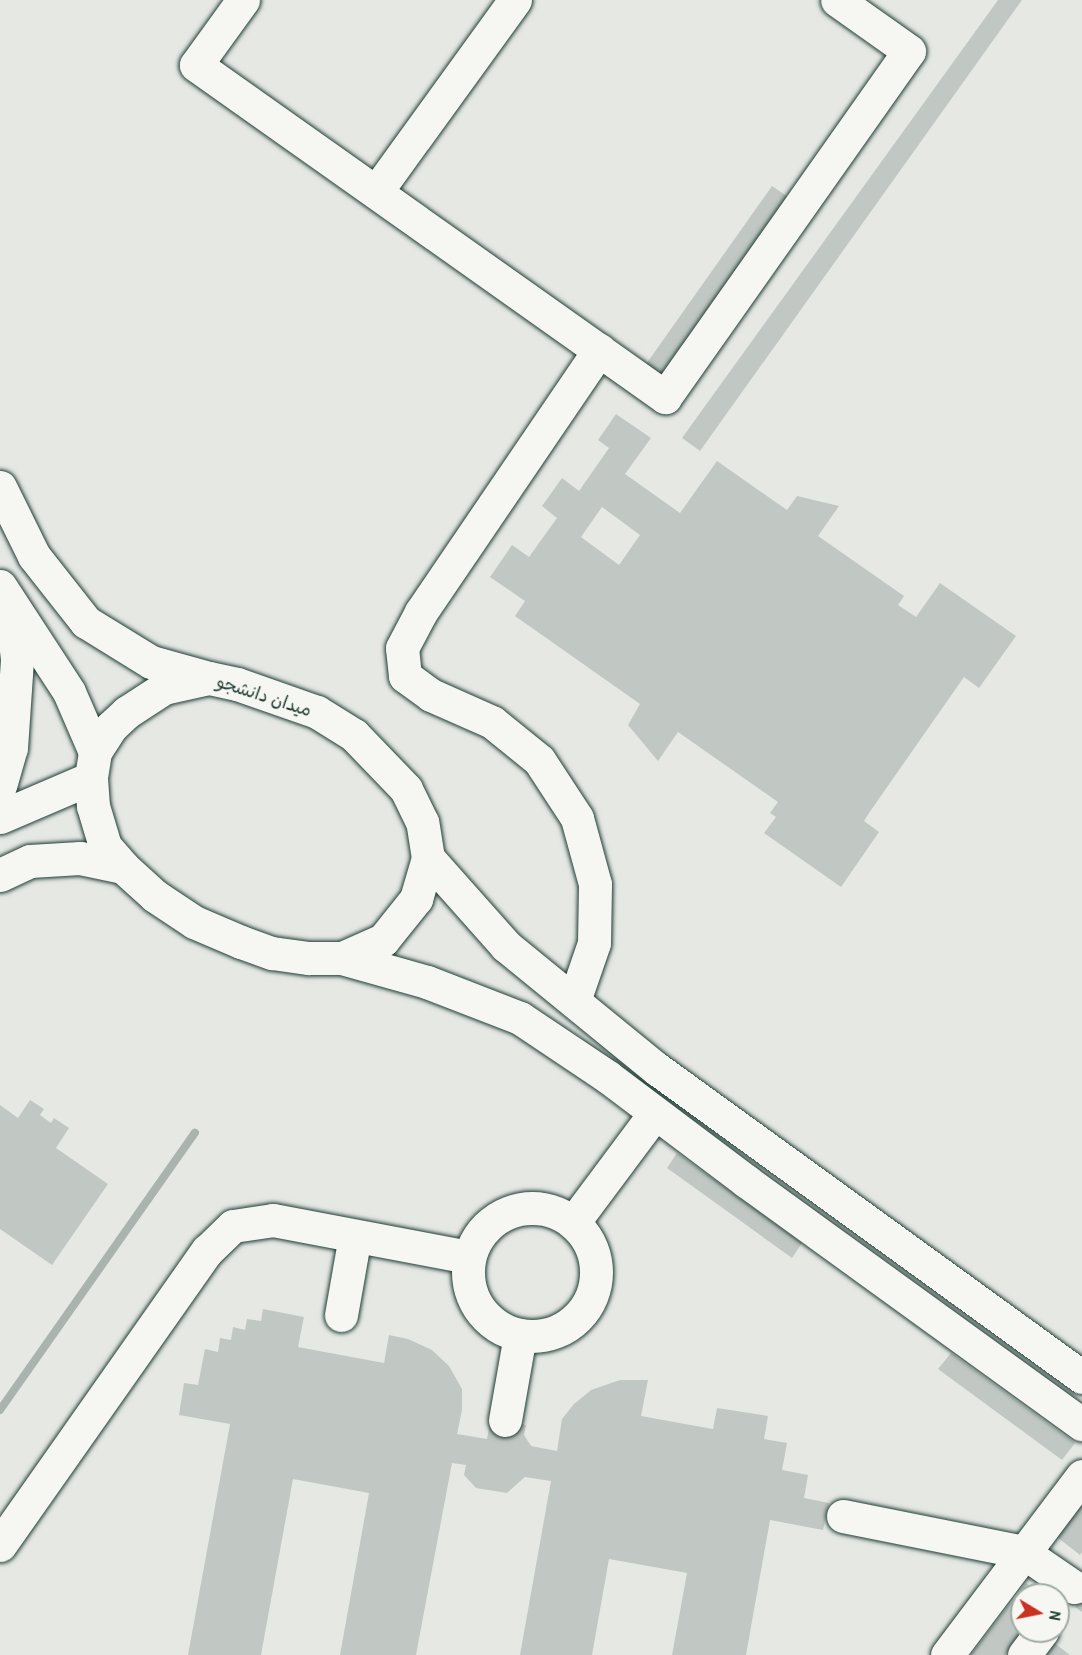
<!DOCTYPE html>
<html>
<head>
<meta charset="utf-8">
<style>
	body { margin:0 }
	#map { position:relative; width:1082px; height:1655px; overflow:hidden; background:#f6f6f2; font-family:"Patrick Hand","Playpen Sans Arabic",sans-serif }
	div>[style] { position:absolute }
	.built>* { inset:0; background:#e6e8e4 }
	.stream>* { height:8px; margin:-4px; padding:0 4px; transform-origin:4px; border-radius:4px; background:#aab3ae }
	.building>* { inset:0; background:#c1c8c3 }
	.roads { filter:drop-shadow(0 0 2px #1f3d34) drop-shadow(0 0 2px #1f3d34) }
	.minor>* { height:33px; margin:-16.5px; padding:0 16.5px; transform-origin:16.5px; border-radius:16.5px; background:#f6f6f2 }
	.minor>.ring { margin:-16.5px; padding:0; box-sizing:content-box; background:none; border:33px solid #f6f6f2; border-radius:50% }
	span { translate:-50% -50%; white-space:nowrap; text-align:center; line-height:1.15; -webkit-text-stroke:6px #f6f6f2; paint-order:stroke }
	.street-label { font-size:18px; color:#1f3d34 }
	.north { position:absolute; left:1010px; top:1583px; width:60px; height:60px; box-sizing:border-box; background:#f6f6f2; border:2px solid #a0aca6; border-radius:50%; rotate:100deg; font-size:16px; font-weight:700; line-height:24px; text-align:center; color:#1f3d34 }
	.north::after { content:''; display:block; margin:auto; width:21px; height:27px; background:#c8321e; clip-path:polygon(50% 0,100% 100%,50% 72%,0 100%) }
</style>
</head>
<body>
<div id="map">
	<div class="built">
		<div style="clip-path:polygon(evenodd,0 0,1082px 0,1082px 1655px,0 1655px,0 0,1022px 1595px,1058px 1595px,1058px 1631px,1022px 1631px,1022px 1595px)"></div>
	</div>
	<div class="stream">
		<div style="left:0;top:1410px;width:339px;rotate:-54.9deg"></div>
	</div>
	<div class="building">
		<div style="clip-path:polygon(998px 0,1022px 0,700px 451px,682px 438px)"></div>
		<div style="clip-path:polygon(772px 186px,791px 199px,663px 381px,644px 367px)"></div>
		<div style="clip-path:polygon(evenodd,616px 414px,651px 438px,625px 474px,680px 513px,717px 461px,787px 510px,797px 496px,839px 506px,818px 536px,904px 596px,898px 605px,916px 617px,940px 583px,1016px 636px,979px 688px,964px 677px,869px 813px,864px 821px,879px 832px,841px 887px,764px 833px,776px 817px,770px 813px,778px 802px,678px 732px,658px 761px,628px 725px,640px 704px,515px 616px,525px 601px,490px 577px,512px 545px,529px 557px,557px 518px,542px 506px,562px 478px,579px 491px,609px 448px,598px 440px,616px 414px,602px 507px,640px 535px,619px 565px,581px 537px,602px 507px)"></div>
		<div style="clip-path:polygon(30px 1100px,44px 1109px,40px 1115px,51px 1123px,54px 1118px,69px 1128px,56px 1148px,108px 1184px,52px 1265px,0 1229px,0 1105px,18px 1118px)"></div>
		<div style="clip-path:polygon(677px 1153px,802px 1243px,792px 1258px,667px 1168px)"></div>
		<div style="clip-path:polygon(263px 1309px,304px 1317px,298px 1347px,384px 1363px,389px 1335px,408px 1339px,432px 1350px,449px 1366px,462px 1389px,462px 1410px,457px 1434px,487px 1439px,491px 1417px,526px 1425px,524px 1435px,531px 1446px,557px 1451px,562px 1419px,574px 1404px,591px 1390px,620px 1380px,648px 1380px,641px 1416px,713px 1429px,717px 1408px,768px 1416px,764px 1439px,787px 1443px,782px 1470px,808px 1475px,804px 1498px,829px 1503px,823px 1530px,770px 1520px,746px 1655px,672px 1655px,687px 1573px,609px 1559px,592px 1655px,520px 1655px,551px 1481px,525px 1477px,507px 1493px,476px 1488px,464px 1475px,466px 1465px,452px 1463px,416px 1655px,340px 1655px,369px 1493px,293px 1479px,261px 1655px,188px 1655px,230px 1424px,179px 1415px,184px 1383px,198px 1385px,205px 1349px,218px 1352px,220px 1338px,231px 1340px,233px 1327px,245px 1330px,247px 1319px,261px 1321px)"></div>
		<div style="clip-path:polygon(951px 1353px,1075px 1443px,1062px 1460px,938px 1369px)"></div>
		<div style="clip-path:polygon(1082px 1505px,1082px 1552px,1080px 1555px,1057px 1537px)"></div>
		<div style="clip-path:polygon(1026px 1583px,1041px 1595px,1022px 1595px,1022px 1632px,1005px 1655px,971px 1655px)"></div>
		<div style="clip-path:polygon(1082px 1597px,1082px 1612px,1075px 1607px)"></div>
		<div style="clip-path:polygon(1049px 1639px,1070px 1655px,1037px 1655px)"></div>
	</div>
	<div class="roads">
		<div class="minor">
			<div style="left:243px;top:0;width:80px;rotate:125.9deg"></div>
			<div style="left:196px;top:65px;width:575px;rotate:35.29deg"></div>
			<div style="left:665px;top:397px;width:423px;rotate:-54.8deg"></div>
			<div style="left:909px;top:51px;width:88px;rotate:-144.7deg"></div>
			<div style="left:376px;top:192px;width:237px;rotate:-54.1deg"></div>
			<div style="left:0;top:487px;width:77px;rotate:63.8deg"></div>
			<div style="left:34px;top:556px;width:84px;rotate:51.8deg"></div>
			<div style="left:86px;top:622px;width:76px;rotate:31.6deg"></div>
			<div style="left:151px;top:662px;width:56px;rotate:15.5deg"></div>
			<div style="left:0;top:586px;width:126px;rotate:56.9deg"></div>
			<div style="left:69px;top:692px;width:65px;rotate:66.6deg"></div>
			<div style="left:0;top:786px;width:40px;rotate:-74deg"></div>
			<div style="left:11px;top:748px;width:89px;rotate:-86.1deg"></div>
			<div style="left:17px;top:659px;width:53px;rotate:-96.5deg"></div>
			<div style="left:0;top:817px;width:99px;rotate:-23.2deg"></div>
			<div style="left:428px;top:858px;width:118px;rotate:48.4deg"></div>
			<div style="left:506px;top:946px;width:195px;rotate:39.2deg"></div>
			<div style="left:657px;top:1069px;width:525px;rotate:35.93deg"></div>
			<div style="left:0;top:875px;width:33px;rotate:-25deg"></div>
			<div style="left:30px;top:861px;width:50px;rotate:-3.4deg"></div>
			<div style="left:80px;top:858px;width:44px;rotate:11.8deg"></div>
			<div style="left:342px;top:958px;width:45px;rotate:-23.7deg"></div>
			<div style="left:383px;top:940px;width:53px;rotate:-51.2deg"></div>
			<div style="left:416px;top:899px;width:43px;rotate:-73.7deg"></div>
			<div style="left:428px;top:858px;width:36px;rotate:-99deg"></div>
			<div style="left:422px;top:822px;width:37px;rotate:-116deg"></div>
			<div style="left:406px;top:789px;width:75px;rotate:-133.9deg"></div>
			<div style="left:354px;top:735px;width:44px;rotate:-148.1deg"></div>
			<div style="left:317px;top:712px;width:85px;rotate:-160.7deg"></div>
			<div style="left:237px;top:684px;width:29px;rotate:-168deg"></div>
			<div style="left:209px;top:678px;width:46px;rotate:167.5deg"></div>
			<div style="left:164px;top:688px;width:44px;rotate:147deg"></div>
			<div style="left:127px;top:712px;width:22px;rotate:137deg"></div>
			<div style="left:111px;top:727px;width:30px;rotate:123deg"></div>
			<div style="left:95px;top:752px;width:26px;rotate:99deg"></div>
			<div style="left:91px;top:778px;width:28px;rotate:86deg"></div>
			<div style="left:93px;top:806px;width:42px;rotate:73.3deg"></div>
			<div style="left:105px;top:846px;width:28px;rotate:49deg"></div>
			<div style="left:123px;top:867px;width:43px;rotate:42.2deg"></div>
			<div style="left:155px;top:896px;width:47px;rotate:33.7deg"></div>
			<div style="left:194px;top:922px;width:51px;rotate:23.1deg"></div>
			<div style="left:241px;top:942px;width:33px;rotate:20deg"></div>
			<div style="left:272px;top:953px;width:37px;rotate:8deg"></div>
			<div style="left:309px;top:958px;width:33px"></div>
			<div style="left:342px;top:958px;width:88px;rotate:15.8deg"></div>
			<div style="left:427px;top:982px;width:100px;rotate:21.2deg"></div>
			<div style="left:520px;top:1018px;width:106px;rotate:33.8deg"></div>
			<div style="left:608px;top:1077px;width:173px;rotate:37deg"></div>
			<div style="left:746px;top:1181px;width:415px;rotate:35.9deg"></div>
			<div style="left:574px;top:1001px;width:61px;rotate:-71deg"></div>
			<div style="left:594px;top:943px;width:59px;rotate:-89deg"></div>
			<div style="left:595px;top:884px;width:68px;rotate:-105.3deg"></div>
			<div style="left:577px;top:818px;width:69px;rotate:-123.2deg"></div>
			<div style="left:539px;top:760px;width:60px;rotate:-141deg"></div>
			<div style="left:492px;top:722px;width:67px;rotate:-156.1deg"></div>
			<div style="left:431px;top:695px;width:32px;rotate:-144deg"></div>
			<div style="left:405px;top:676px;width:28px;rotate:-96deg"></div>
			<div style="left:402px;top:648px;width:41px;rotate:-62.2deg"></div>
			<div style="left:421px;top:612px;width:317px;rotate:-55.8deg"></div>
			<div class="ring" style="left:468px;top:1208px;width:95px;height:95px"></div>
			<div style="left:573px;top:1223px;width:137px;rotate:-53.3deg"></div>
			<div style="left:341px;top:1315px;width:80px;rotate:-80deg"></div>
			<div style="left:505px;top:1420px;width:86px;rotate:-80deg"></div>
			<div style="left:843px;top:1516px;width:184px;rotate:11.3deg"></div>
			<div style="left:1023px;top:1552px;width:62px;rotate:34.5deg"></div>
			<div style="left:0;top:1545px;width:360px;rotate:-54.9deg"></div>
			<div style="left:207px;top:1251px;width:36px;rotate:-44deg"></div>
			<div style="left:233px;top:1226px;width:40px;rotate:-8.5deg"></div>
			<div style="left:273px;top:1220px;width:199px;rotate:10.7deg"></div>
			<div style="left:947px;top:1655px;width:224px;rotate:-53deg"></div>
			<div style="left:1024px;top:1655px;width:30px;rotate:-53deg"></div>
		</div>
	</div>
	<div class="street-label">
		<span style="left:264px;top:696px;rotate:18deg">میدان دانشجو</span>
	</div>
	<div class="north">N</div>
</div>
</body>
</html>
